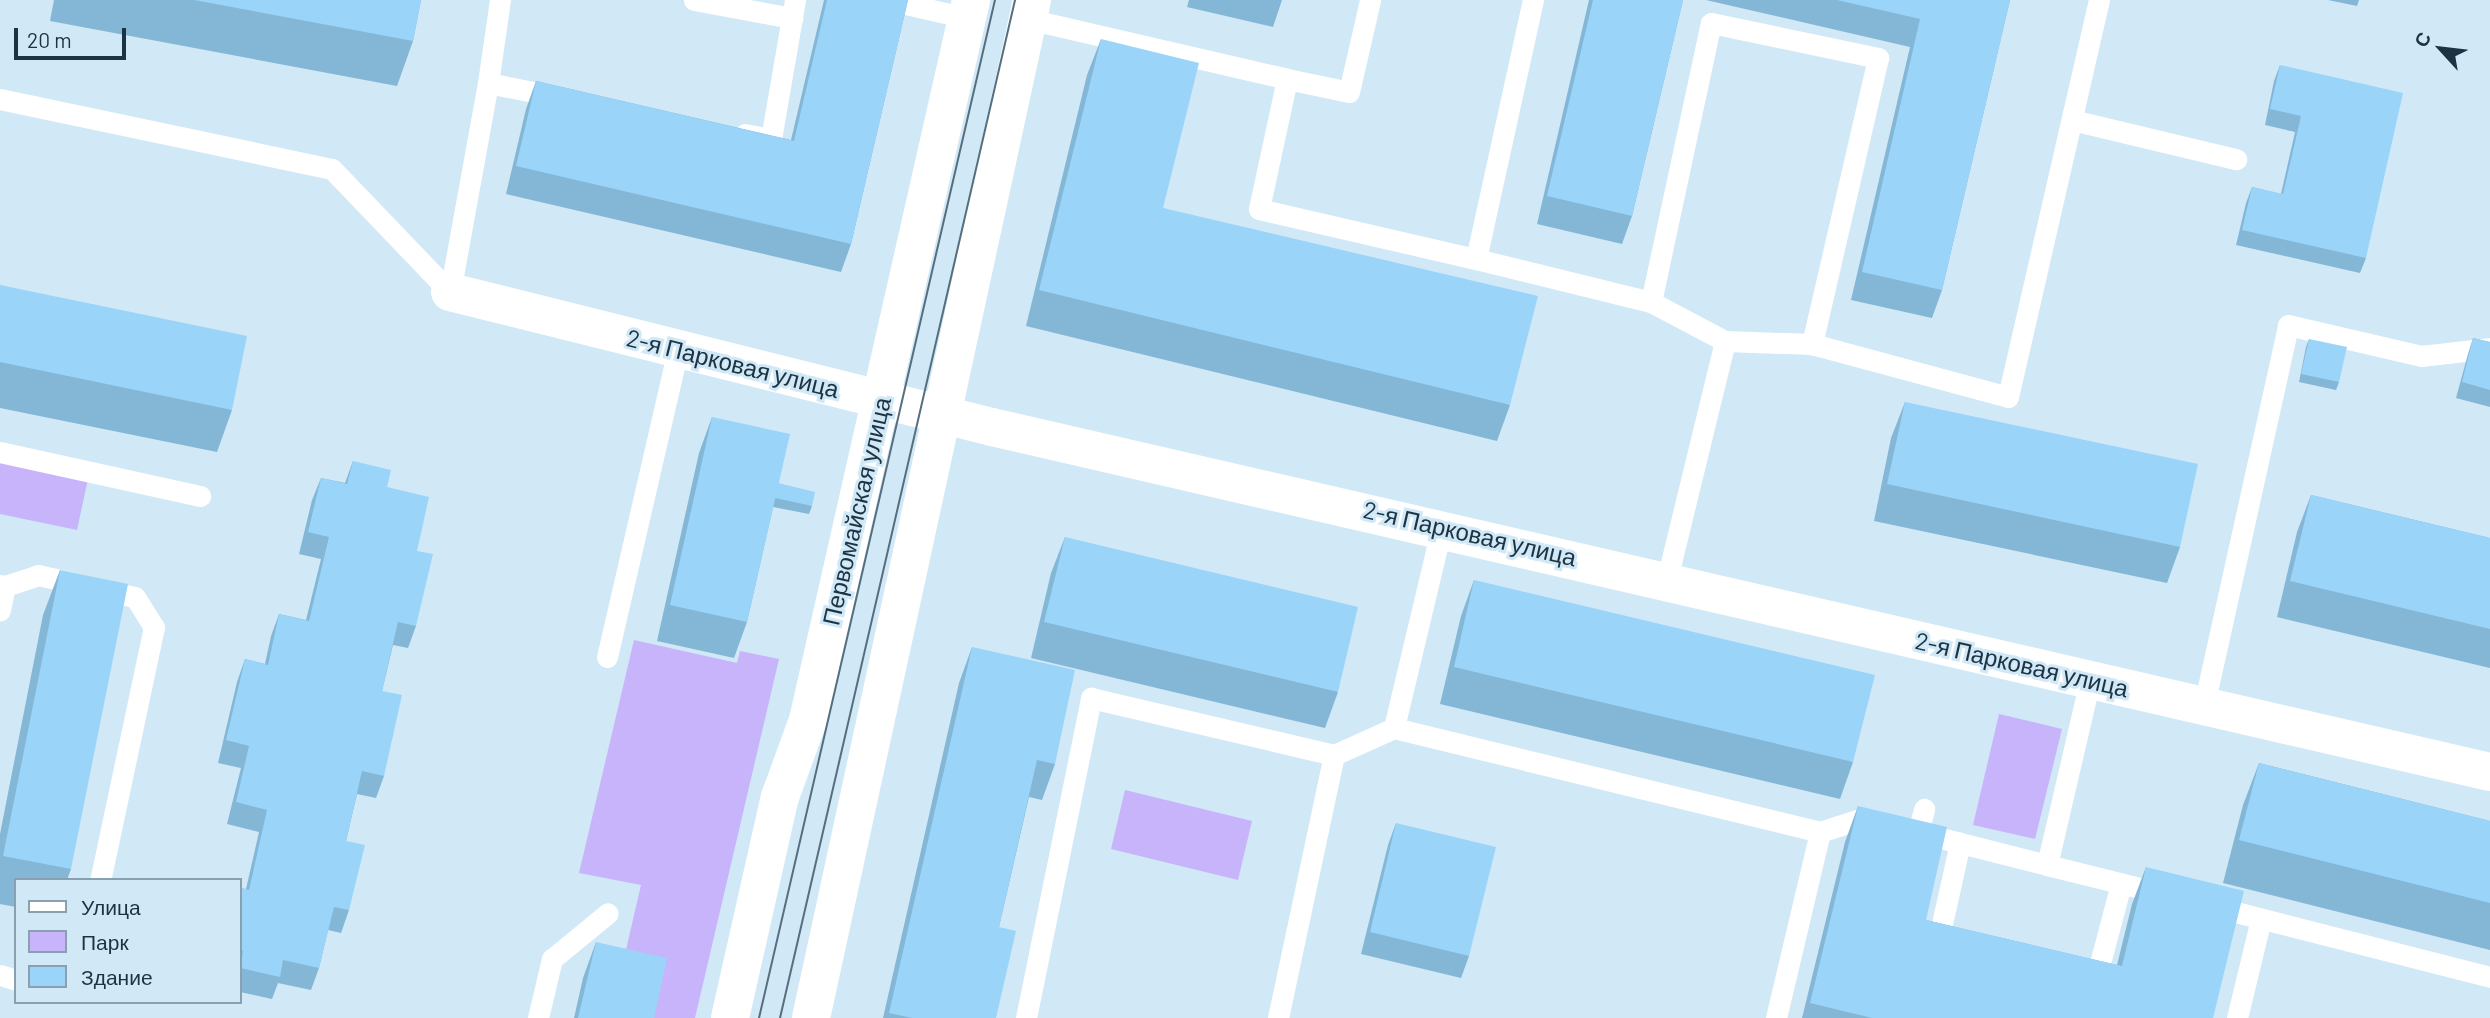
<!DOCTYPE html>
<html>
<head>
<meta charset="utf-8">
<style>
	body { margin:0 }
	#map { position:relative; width:2490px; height:1018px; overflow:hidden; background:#d1e8f7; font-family:Barlow,sans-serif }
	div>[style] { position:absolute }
	.green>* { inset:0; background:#c8b4fa }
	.service>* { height:21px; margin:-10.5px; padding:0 10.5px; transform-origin:10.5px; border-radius:10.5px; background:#fff }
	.minor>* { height:38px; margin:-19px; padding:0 19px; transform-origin:19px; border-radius:19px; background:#fff }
	.secondary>* { height:38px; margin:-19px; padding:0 19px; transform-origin:19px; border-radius:19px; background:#fff }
	.tram>* { height:2px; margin:-1px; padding:0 1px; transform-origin:1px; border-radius:1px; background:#566e7d }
	.wall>* { inset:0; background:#84b6d6 }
	.building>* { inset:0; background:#9ad4f9 }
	span { translate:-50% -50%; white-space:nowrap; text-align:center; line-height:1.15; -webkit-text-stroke:6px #d1e8f7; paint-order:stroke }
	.street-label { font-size:24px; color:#1b3342 }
	.legend { position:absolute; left:14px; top:878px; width:228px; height:126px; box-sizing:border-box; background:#d1e8f7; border:2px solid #88a0af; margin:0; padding:9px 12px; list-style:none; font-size:21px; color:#1b3342 }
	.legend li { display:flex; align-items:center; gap:14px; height:35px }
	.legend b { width:35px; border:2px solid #88a0af }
	.north { position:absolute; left:2406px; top:14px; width:70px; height:70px; -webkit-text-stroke:5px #d1e8f7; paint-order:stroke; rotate:297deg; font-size:19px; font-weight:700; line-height:28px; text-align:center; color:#1b3342 }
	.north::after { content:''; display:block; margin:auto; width:24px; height:32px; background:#1b3342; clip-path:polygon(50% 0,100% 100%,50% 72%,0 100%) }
	.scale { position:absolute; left:14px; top:28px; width:112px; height:32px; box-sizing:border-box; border:4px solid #1b3342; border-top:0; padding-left:9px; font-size:21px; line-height:24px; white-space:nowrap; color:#1b3342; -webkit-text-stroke:5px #d1e8f7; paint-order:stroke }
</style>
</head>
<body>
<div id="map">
	<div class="green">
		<div style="clip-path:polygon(0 460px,88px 479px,77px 530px,0 514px)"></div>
		<div style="clip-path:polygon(634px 640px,737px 663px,740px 651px,779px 659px,695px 1018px,652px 1018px,622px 967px,641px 885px,579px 873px)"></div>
		<div style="clip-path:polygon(1999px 714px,2062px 729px,2035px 839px,1973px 825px)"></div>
		<div style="clip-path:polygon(1125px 790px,1252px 821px,1238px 880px,1111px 849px)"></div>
	</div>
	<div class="service">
		<div style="left:694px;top:0;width:100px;rotate:10.4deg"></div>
		<div style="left:888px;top:0;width:81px;rotate:12.8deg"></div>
		<div style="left:1028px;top:19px;width:266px;rotate:13deg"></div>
		<div style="left:1287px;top:79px;width:133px;rotate:102.2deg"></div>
		<div style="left:1259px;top:209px;width:223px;rotate:13deg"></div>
		<div style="left:1476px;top:259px;width:265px;rotate:-77.6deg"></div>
		<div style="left:1287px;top:79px;width:63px;rotate:11.8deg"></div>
		<div style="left:1349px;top:92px;width:94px;rotate:-77.1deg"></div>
		<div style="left:488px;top:83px;width:84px;rotate:-81.8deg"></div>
		<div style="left:0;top:99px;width:339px;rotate:11.9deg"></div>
		<div style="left:332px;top:169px;width:170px;rotate:46.2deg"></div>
		<div style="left:2072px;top:120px;width:169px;rotate:13.4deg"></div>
		<div style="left:745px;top:134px;width:26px;rotate:11deg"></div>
		<div style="left:771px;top:139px;width:141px;rotate:-80.2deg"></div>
		<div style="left:1476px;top:259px;width:180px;rotate:13.8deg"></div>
		<div style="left:1651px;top:302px;width:84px;rotate:27.8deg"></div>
		<div style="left:450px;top:292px;width:212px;rotate:-79.7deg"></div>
		<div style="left:488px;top:83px;width:72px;rotate:11.2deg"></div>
		<div style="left:1651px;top:302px;width:285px;rotate:-77.9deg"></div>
		<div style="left:1711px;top:23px;width:171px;rotate:11.8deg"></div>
		<div style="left:1878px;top:58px;width:294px;rotate:103deg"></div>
		<div style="left:0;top:452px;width:205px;rotate:12.4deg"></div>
		<div style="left:1442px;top:526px;width:208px;rotate:103.4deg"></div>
		<div style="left:1394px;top:728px;width:439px;rotate:13.7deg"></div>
		<div style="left:1820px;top:832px;width:45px;rotate:-18deg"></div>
		<div style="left:1863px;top:818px;width:16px;rotate:14deg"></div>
		<div style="left:1667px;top:579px;width:245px;rotate:-76.3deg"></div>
		<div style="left:1725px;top:341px;width:87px;rotate:2deg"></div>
		<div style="left:1812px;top:344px;width:203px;rotate:15.1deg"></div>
		<div style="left:2008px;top:397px;width:407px;rotate:-77.1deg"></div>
		<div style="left:0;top:585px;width:5px;rotate:11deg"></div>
		<div style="left:5px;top:586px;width:25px;rotate:102deg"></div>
		<div style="left:5px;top:586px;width:35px;rotate:-18deg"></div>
		<div style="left:38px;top:575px;width:99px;rotate:12.8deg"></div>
		<div style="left:135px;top:597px;width:36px;rotate:58deg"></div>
		<div style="left:154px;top:627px;width:259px;rotate:102deg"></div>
		<div style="left:607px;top:657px;width:316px;rotate:-77deg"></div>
		<div style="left:2204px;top:705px;width:389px;rotate:-77.5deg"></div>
		<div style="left:2288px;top:325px;width:137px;rotate:13.1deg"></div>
		<div style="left:2421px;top:356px;width:69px;rotate:-6.6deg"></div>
		<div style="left:1917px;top:832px;width:134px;rotate:14.2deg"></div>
		<div style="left:2047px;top:865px;width:190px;rotate:-76.9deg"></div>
		<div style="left:1918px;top:832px;width:24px;rotate:-75deg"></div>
		<div style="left:2047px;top:865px;width:121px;rotate:13.9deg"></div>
		<div style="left:2212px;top:906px;width:287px;rotate:14.3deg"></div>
		<div style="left:1937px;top:946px;width:106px;rotate:-77.4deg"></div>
		<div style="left:0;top:975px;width:17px;rotate:17deg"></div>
		<div style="left:2094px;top:986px;width:106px;rotate:-75.2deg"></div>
		<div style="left:538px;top:1018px;width:61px;rotate:-76.7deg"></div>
		<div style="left:552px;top:959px;width:72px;rotate:-39.4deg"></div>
		<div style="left:1026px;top:1018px;width:327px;rotate:-78.5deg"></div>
		<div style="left:1091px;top:698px;width:250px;rotate:13.2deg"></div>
		<div style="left:1334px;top:755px;width:66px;rotate:-24.2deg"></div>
		<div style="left:1278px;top:1018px;width:269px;rotate:-78deg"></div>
		<div style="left:1776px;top:1018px;width:191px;rotate:-76.7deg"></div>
		<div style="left:2237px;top:1018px;width:102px;rotate:-76.4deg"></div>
	</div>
	<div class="minor">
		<div style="left:450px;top:292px;width:559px;rotate:13.99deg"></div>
		<div style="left:992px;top:427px;width:1537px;rotate:12.97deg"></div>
	</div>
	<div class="secondary">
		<div style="left:730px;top:1018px;width:227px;rotate:-77.3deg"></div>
		<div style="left:780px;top:797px;width:82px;rotate:-70deg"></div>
		<div style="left:808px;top:720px;width:738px;rotate:-77.24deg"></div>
		<div style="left:811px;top:1018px;width:1042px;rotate:-77.75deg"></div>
	</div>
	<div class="tram">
		<div style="left:759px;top:1018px;width:1045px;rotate:-76.95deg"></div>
		<div style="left:780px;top:1018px;width:1045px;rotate:-77deg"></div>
	</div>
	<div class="wall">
		<div style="clip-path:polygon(54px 0,421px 0,413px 41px,397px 86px,50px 21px)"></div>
		<div style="clip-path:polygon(824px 0,908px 0,851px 244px,841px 272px,506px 194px,526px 109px,536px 81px,791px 140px)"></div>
		<div style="clip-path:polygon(1189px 0,1282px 0,1273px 27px,1187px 7px)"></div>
		<div style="clip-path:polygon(1589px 0,1683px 0,1632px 216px,1622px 244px,1537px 224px)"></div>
		<div style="clip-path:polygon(1706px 0,2010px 0,1942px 290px,1932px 318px,1851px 300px,1910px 47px)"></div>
		<div style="clip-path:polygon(2328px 0,2359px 0,2357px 6px)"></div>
		<div style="clip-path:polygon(1101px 39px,1163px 208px,1510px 405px,1497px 441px,1026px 326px,1087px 75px)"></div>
		<div style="clip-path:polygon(2280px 65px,2366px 258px,2360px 273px,2236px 245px,2246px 203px,2252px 187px,2281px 194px,2295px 132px,2265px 125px,2274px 81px)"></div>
		<div style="clip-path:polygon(0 285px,232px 410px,217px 452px,0 408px)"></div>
		<div style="clip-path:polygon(2473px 338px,2490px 342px,2490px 407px,2456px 398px,2468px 354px)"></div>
		<div style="clip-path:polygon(2309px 339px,2339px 382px,2336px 390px,2299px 382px,2306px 347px)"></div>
		<div style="clip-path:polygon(1905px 402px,2180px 547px,2167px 583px,1874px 521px,1891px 438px)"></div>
		<div style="clip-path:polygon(712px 417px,778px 483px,812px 506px,809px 514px,773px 507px,747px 622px,734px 658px,657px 641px,699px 453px)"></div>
		<div style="clip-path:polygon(353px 461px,387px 487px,417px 551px,416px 626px,408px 648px,393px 645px,382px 691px,384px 776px,376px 798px,357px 794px,346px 841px,349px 910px,341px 933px,328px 930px,319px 968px,311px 990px,278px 983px,272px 999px,240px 992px,240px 888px,246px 889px,259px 832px,227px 824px,241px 768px,218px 763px,237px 682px,245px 659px,265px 664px,271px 636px,279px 614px,306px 620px,321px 559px,299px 554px,312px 500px,321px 478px,345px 483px)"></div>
		<div style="clip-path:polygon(2311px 495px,2490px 538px,2490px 668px,2277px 617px,2297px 532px)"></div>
		<div style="clip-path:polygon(1065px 537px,1338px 692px,1325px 728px,1031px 658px,1051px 573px)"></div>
		<div style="clip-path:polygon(60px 570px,71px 869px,67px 880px,16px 880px,16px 907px,0 904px,0 834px,43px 615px)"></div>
		<div style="clip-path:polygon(1474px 580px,1853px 762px,1840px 799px,1440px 704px,1461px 616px)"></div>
		<div style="clip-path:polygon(972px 647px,1055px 764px,1042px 800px,1029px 797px,999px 927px,996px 1018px,883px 1018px,959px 683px)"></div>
		<div style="clip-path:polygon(2259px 763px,2490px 821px,2490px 950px,2223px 883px,2243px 805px)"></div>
		<div style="clip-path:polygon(1858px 806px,1926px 920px,2117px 965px,2132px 904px,2146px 867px,2213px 1018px,1802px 1018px,1845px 842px)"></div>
		<div style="clip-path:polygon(1396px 823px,1469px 956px,1461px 978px,1361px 954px,1388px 845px)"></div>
		<div style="clip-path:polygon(596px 942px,654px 1018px,574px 1018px,583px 978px)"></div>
	</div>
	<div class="building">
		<div style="clip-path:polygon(194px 0,421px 0,413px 41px)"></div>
		<div style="clip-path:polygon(827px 0,908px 0,851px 244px,516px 166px,536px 81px,794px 141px)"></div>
		<div style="clip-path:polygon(1593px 0,1683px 0,1632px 216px,1547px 196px)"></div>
		<div style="clip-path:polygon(1837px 0,2010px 0,1942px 290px,1862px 272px,1920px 19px)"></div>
		<div style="clip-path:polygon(1101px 39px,1199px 63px,1163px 208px,1538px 296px,1510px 405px,1039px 290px)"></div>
		<div style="clip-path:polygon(2280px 65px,2403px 93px,2366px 258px,2242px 230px,2252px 187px,2283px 194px,2301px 116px,2270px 109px)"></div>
		<div style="clip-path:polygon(0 285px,247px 336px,232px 410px,0 362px)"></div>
		<div style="clip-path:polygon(2473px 338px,2490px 342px,2490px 390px,2462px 382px)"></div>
		<div style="clip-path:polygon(2309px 339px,2347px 347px,2339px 382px,2301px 374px)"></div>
		<div style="clip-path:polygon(1905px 402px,2198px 464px,2180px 547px,1887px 484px)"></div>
		<div style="clip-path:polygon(712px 417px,790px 434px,747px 622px,670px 605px)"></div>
		<div style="clip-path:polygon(353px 461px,391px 470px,387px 487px,429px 497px,417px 551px,433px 554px,416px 626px,398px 622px,382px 691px,402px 695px,384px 776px,362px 771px,346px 841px,365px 845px,349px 910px,334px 907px,319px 968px,283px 960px,280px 977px,240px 968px,243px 951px,240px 950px,240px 888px,249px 890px,267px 810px,236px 802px,249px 746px,226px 740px,245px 659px,268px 665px,279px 614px,309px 621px,329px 537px,308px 532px,321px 478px,347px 484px)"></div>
		<div style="clip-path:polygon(778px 483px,815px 492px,812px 506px,775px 498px)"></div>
		<div style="clip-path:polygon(2311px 495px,2490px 538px,2490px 629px,2290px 581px)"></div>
		<div style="clip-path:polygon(1065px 537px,1358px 607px,1338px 692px,1044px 622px)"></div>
		<div style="clip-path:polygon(60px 570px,128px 584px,71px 869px,3px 856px)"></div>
		<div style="clip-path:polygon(1474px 580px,1875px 675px,1853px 762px,1454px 667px)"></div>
		<div style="clip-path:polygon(972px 647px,1075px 670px,1055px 764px,1037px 760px,999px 927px,1016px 931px,996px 1018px,912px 1018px,889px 1013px)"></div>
		<div style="clip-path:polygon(2259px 763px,2490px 821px,2490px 903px,2239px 840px)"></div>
		<div style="clip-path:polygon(1858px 806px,1947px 827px,1926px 920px,2122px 966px,2146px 867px,2244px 891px,2213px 1018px,1872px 1018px,1810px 1003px)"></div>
		<div style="clip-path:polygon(1396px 823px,1496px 847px,1469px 956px,1370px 932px)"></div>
		<div style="clip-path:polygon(596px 942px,667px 958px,654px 1018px,578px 1018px)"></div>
	</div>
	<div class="street-label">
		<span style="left:733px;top:363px;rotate:14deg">2-я Парковая улица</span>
		<span style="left:856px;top:511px;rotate:-77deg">Первомайская улица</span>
		<span style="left:1470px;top:533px;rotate:13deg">2-я Парковая улица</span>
		<span style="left:2022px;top:664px;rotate:13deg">2-я Парковая улица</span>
	</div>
	<ul class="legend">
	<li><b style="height:9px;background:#fff"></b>Улица</li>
	<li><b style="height:19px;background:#c8b4fa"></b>Парк</li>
	<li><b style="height:19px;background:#9ad4f9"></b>Здание</li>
	</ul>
	<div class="north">С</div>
	<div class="scale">20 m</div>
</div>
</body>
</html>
